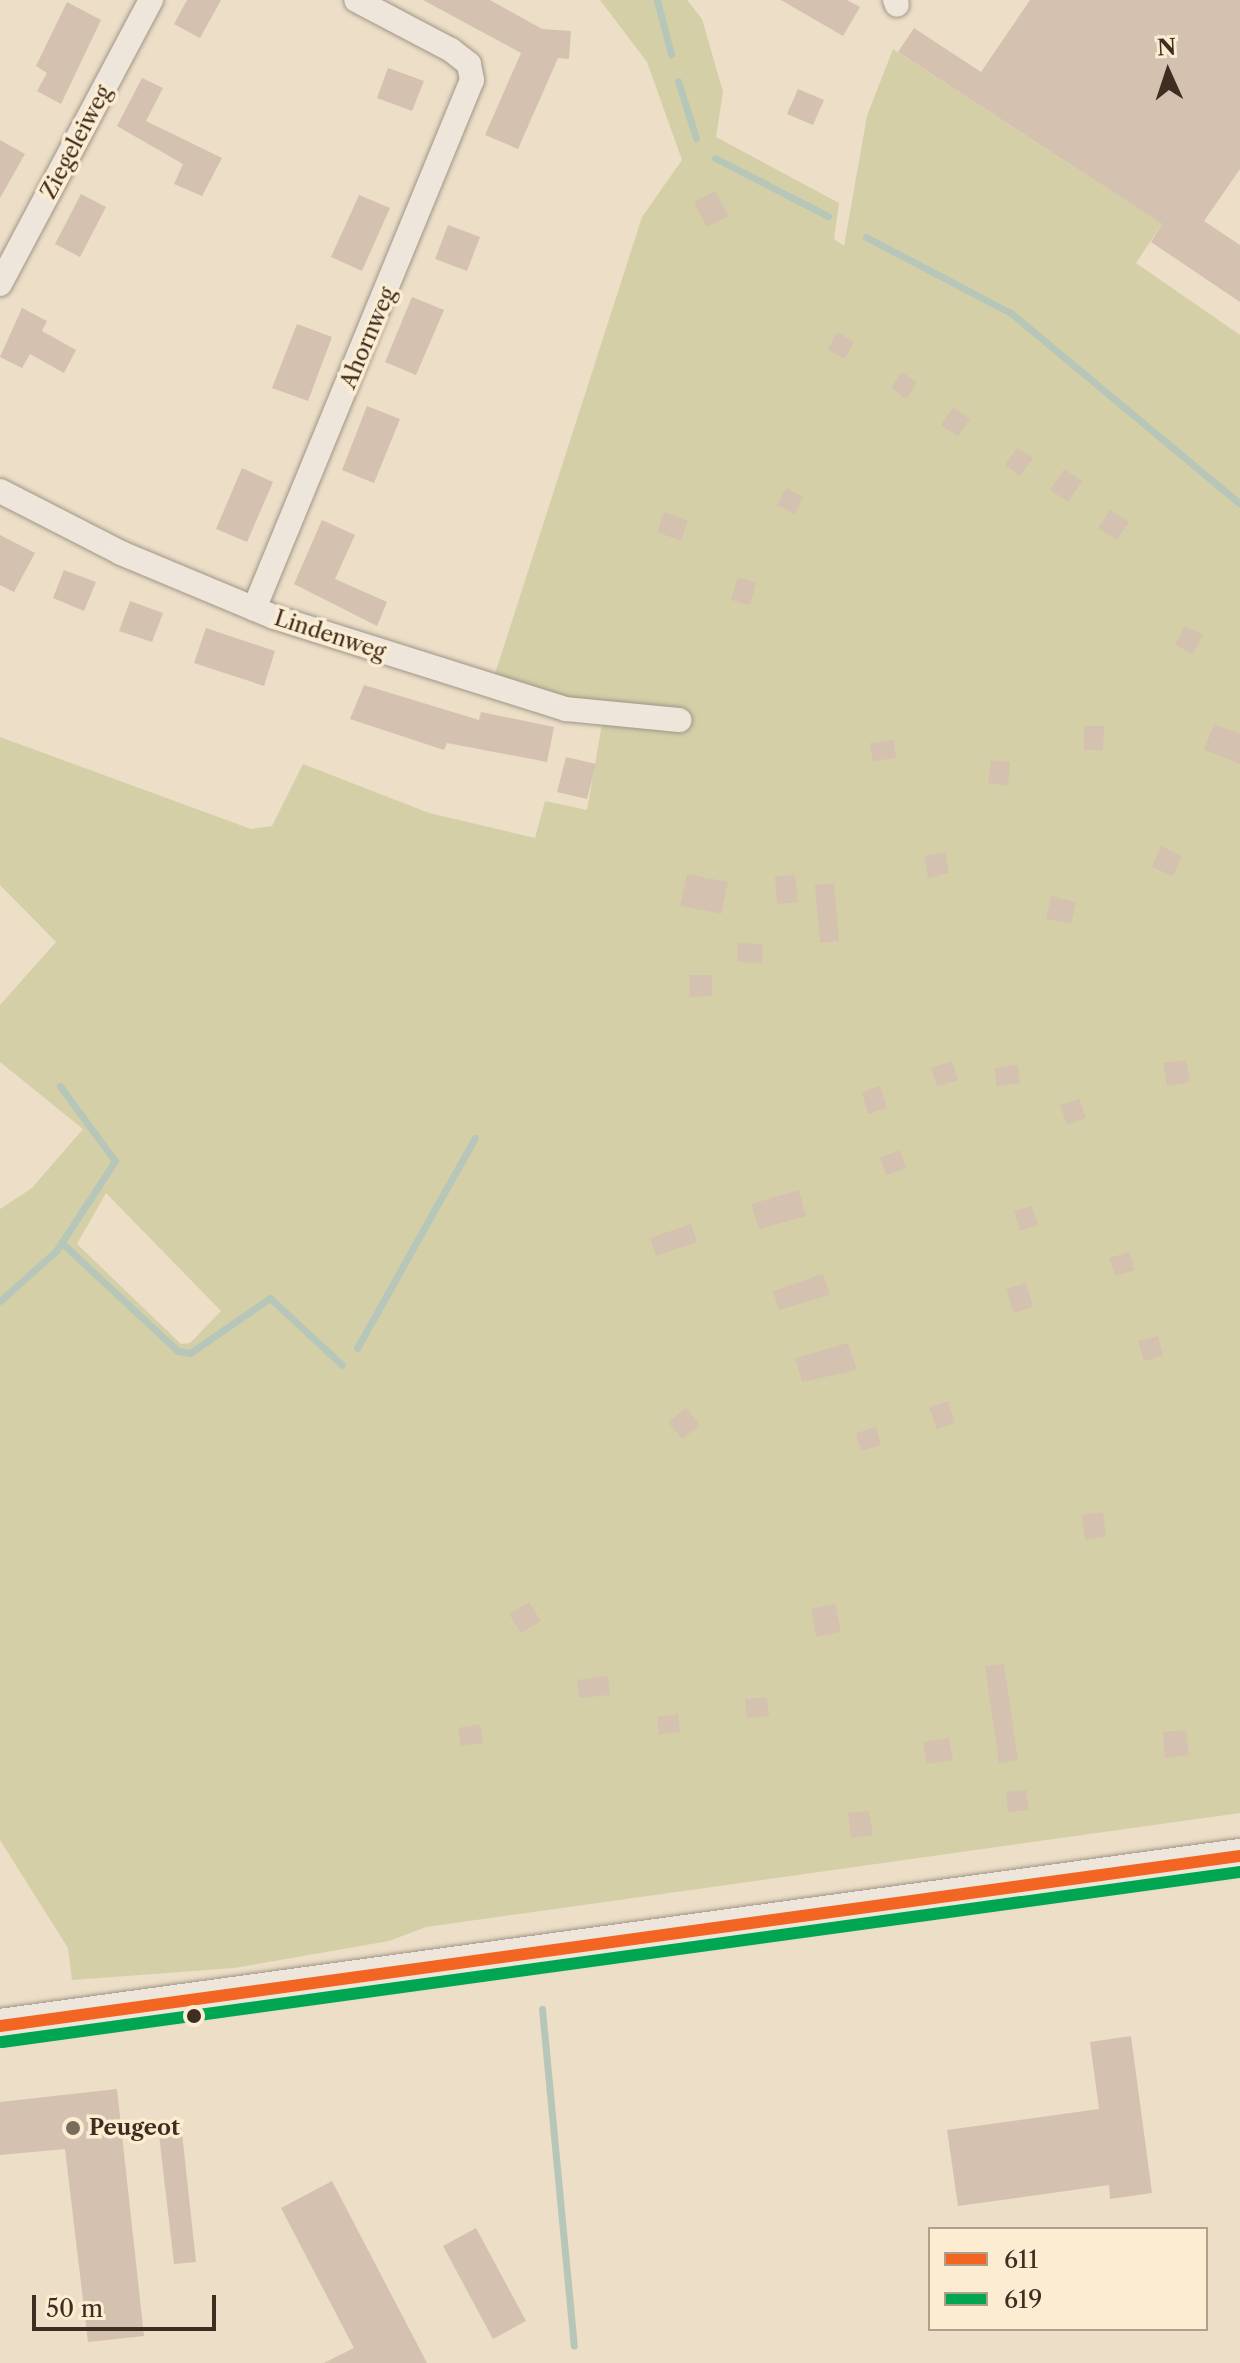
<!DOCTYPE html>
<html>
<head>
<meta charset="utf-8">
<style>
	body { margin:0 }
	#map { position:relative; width:1240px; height:2363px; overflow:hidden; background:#ecdec7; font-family:"Libre Caslon Text",serif }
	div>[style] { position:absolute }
	.green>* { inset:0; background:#d5cfa7 }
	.stream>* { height:7px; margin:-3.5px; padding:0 3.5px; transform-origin:3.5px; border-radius:3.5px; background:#b6c7ba }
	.building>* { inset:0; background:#d5c1af }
	.roads { filter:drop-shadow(0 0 2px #a09587) drop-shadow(0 0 2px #a09587) }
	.minor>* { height:24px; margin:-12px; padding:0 12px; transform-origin:12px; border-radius:12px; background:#eee6db }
	.secondary>* { height:34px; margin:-17px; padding:0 17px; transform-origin:17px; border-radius:17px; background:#eee6db }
	.bus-1>* { height:12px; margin:-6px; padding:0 6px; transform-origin:6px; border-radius:6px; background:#f26522 }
	.bus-2>* { height:12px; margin:-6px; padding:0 6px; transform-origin:6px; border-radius:6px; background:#00a651 }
	.dots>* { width:22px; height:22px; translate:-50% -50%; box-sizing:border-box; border:4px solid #fcecd1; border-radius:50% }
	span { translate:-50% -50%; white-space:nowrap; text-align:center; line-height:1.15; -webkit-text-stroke:7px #fcecd1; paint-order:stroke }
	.street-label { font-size:22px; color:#3e2d21 }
	.poi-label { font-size:22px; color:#3e2d21; font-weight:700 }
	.left { translate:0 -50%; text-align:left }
	.legend { position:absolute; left:928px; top:2227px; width:280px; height:104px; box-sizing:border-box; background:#fcecd1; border:2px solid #b0a08b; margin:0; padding:10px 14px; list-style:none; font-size:24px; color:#3e2d21 }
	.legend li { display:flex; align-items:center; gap:16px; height:40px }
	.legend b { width:40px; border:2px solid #b0a08b }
	.north { position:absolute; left:1128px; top:32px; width:80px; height:80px; -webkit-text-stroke:6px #fcecd1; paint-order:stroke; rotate:357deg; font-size:22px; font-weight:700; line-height:32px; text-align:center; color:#3e2d21 }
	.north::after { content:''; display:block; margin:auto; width:28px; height:36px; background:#3e2d21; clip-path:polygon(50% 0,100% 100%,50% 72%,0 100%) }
	.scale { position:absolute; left:32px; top:2295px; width:184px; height:36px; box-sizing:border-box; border:4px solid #3e2d21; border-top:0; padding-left:10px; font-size:24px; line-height:28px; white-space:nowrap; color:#3e2d21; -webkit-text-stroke:6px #fcecd1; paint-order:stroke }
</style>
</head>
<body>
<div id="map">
	<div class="green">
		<div style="clip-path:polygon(evenodd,600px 0,687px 0,702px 19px,723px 92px,716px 137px,839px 203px,834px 239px,844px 246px,867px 116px,893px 49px,1162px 224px,1136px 263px,1240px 335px,1240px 1813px,426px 1927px,389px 1941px,234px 1968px,72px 1980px,68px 1948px,0 1840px,0 1209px,32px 1188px,83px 1129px,0 1062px,0 1005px,56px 942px,0 885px,0 737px,251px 829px,272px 826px,303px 764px,429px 813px,535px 838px,545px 801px,587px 810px,605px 707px,494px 677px,642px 217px,682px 160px,647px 62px,600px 0,106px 1193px,221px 1311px,190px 1343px,181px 1344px,77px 1244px,106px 1193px)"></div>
	</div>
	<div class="stream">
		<div style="left:657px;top:0;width:56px;rotate:75.5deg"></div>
		<div style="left:678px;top:81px;width:60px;rotate:72.5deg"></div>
		<div style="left:715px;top:158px;width:127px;rotate:27.2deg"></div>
		<div style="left:866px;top:237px;width:164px;rotate:27.7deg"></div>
		<div style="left:1011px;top:313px;width:298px;rotate:39.8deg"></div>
		<div style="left:62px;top:1243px;width:158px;rotate:43deg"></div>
		<div style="left:178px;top:1351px;width:12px;rotate:9deg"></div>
		<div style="left:190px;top:1353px;width:97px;rotate:-34.5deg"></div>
		<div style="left:270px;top:1298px;width:98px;rotate:42.9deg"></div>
		<div style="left:0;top:1301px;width:75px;rotate:-41.8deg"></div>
		<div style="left:56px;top:1251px;width:108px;rotate:-56.8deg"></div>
		<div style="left:115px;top:1161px;width:93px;rotate:-126.3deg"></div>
		<div style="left:357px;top:1348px;width:241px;rotate:-60.7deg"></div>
		<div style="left:542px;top:2009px;width:338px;rotate:84.6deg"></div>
	</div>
	<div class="building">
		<div style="clip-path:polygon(187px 0,221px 0,200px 38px,174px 24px)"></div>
		<div style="clip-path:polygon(423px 0,490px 0,542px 29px,571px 31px,569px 59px,558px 58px,518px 149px,485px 135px,521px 53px)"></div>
		<div style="clip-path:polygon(781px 0,847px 0,860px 7px,843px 36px)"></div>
		<div style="clip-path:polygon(1030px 0,1240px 0,1240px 169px,1204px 221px,1240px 245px,1240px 302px,1151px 242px,1162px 224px,898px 52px,914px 28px,981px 72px)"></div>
		<div style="clip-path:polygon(67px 2px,101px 20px,61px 104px,37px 91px,47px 73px,36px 66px)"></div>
		<div style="clip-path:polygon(388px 68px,424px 81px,412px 111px,377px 98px)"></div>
		<div style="clip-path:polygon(142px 78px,163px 88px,146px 121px,222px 158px,202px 196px,174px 184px,183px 164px,117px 126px)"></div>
		<div style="clip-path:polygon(798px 89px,824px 100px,813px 125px,787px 114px)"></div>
		<div style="clip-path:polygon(0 140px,25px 154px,0 198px)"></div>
		<div style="clip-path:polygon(715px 191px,729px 216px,707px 227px,694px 202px)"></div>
		<div style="clip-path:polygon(81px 194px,106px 207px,80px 257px,55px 244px)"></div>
		<div style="clip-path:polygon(359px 195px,390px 208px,362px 271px,331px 257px)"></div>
		<div style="clip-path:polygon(448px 225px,480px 237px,467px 271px,435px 259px)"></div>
		<div style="clip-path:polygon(412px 297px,444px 310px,416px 375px,385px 362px)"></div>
		<div style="clip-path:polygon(22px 308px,47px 321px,42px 331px,76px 350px,64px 373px,30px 354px,22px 368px,0 357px)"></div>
		<div style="clip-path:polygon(297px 324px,332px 337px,308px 401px,272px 388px)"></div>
		<div style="clip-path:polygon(837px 332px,854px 342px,845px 359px,828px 350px)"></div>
		<div style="clip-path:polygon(902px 372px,917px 383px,906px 399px,891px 388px)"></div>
		<div style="clip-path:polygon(367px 406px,400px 419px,374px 483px,342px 470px)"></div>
		<div style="clip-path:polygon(953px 407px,970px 419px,958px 436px,941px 425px)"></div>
		<div style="clip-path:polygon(1017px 448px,1033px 458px,1020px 476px,1005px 465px)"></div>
		<div style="clip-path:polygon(242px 468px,273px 482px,247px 542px,216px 529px)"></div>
		<div style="clip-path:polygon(1064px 469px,1082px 481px,1068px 502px,1050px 490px)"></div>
		<div style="clip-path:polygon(786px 488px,803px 497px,795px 514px,777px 505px)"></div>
		<div style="clip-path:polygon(1110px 510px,1129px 522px,1117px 540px,1098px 528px)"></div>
		<div style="clip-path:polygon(664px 512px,688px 521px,681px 541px,657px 532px)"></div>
		<div style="clip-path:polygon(322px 520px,355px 535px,335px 579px,387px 602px,377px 626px,294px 584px)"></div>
		<div style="clip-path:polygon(0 535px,35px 553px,14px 592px,0 585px)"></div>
		<div style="clip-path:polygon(64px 570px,96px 582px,84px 611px,53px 598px)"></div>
		<div style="clip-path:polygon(738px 577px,756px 583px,750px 605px,731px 600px)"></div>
		<div style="clip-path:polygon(130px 601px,163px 613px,152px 642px,119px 631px)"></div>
		<div style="clip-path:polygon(1185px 626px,1203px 635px,1193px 654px,1175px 645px)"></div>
		<div style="clip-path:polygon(206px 628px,275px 651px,264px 686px,194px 663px)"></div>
		<div style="clip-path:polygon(364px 685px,479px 720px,481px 712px,554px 727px,547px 762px,447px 743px,444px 750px,350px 719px)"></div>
		<div style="clip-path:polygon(1214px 724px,1240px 734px,1240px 764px,1204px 750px)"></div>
		<div style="clip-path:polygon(1084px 726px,1104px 726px,1103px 750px,1084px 750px)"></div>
		<div style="clip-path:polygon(894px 740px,896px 758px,873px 761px,870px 743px)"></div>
		<div style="clip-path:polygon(566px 757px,596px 764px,587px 799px,557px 792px)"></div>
		<div style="clip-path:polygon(991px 760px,1010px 762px,1008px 786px,988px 783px)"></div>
		<div style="clip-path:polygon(1161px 846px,1182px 856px,1173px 876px,1152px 867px)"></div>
		<div style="clip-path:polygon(945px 852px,949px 873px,928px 878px,924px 856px)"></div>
		<div style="clip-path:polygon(687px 874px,728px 882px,721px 914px,680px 906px)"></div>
		<div style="clip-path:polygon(795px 875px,798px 902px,777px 904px,775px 876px)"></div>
		<div style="clip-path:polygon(834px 883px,839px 941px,820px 943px,815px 885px)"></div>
		<div style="clip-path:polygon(1051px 896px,1076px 902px,1071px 924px,1046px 919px)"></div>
		<div style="clip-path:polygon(738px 943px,763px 944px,762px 963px,737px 962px)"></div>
		<div style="clip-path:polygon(689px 975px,712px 975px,712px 996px,690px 997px)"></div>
		<div style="clip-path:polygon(1186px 1060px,1190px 1082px,1167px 1086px,1163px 1063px)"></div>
		<div style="clip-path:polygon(952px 1061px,958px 1080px,937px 1087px,931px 1068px)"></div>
		<div style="clip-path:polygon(1018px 1065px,1020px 1083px,997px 1086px,994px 1068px)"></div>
		<div style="clip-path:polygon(880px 1086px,887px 1108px,868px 1114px,862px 1092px)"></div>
		<div style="clip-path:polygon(1079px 1099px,1086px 1118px,1067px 1125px,1060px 1105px)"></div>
		<div style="clip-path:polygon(900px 1150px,906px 1168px,886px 1175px,880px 1158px)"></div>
		<div style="clip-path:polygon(799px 1190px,806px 1216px,759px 1229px,751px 1204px)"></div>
		<div style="clip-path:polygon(1032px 1206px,1038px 1225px,1020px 1231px,1014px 1211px)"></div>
		<div style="clip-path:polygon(691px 1224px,697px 1242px,656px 1256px,650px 1238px)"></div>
		<div style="clip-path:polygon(1129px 1252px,1135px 1270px,1115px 1276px,1109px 1258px)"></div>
		<div style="clip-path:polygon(823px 1274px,830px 1295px,779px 1310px,773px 1291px)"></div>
		<div style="clip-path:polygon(1026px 1283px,1033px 1307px,1014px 1313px,1006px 1289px)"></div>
		<div style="clip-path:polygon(1158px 1336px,1163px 1356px,1144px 1361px,1138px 1341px)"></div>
		<div style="clip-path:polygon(848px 1343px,857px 1370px,802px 1382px,795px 1358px)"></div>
		<div style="clip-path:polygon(948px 1401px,955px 1423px,937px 1429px,929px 1407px)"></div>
		<div style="clip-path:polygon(686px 1408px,700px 1425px,682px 1439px,668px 1422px)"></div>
		<div style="clip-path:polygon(876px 1427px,881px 1445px,861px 1451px,856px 1433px)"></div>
		<div style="clip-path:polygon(1103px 1512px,1106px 1537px,1085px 1540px,1082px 1515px)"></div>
		<div style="clip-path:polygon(529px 1602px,541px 1621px,521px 1633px,509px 1614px)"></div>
		<div style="clip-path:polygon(835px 1604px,841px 1632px,816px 1637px,811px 1609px)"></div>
		<div style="clip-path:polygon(1004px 1664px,1018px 1760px,999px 1763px,985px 1666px)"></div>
		<div style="clip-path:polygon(608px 1676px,610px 1695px,579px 1698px,577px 1680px)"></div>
		<div style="clip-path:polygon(767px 1697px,769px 1716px,747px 1718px,745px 1699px)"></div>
		<div style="clip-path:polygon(678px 1714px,680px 1732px,659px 1735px,657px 1717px)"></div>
		<div style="clip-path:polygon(480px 1724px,483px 1743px,461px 1746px,458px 1728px)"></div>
		<div style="clip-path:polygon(1186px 1730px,1189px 1755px,1165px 1758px,1163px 1732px)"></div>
		<div style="clip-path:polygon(949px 1738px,953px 1760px,927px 1764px,923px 1742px)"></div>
		<div style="clip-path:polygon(1026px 1790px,1029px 1810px,1008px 1812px,1006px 1792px)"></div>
		<div style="clip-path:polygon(869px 1811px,873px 1835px,851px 1838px,848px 1813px)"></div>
		<div style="clip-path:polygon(1131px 2036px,1152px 2193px,1110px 2199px,1109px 2185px,958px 2206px,947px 2130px,1099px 2109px,1090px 2042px)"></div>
		<div style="clip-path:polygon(117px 2089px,144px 2336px,88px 2342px,65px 2149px,0 2155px,0 2102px)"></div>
		<div style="clip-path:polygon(181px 2124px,196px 2262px,174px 2264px,158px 2126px)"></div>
		<div style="clip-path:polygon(332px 2181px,427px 2363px,324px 2363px,354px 2348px,281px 2208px)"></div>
		<div style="clip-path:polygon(476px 2228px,526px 2321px,493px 2339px,443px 2246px)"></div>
	</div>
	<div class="roads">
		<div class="minor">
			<div style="left:895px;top:0;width:5px;rotate:68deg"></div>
			<div style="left:0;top:284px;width:322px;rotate:-62deg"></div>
			<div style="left:0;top:491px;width:136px;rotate:27.1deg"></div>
			<div style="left:121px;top:553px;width:166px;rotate:22.7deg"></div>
			<div style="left:274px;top:617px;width:306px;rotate:17.5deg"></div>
			<div style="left:566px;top:709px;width:114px;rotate:5.6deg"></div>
			<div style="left:254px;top:609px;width:572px;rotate:-67.6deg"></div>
			<div style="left:472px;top:80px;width:16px;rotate:-101deg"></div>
			<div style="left:469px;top:64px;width:23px;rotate:-142deg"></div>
			<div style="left:451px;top:50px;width:107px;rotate:-152.2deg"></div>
		</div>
		<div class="secondary">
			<div style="left:0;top:2026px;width:1252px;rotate:-7.81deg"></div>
		</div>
	</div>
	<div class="bus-1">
		<div style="left:0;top:2026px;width:1252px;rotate:-7.81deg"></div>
	</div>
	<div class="bus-2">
		<div style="left:2px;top:2042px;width:1250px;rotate:-7.82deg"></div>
	</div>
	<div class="dots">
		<div style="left:194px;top:2016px;background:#3e2d21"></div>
		<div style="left:73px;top:2128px;background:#7b6b5b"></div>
	</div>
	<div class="street-label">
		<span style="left:76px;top:142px;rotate:-62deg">Ziegeleiweg</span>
		<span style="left:368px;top:338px;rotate:-67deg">Ahornweg</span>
		<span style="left:330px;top:635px;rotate:18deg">Lindenweg</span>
	</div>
	<div class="poi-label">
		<span class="left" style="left:89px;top:2128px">Peugeot</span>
	</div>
	<ul class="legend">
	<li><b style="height:10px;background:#f26522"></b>611</li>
	<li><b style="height:10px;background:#00a651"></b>619</li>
	</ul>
	<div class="north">N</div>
	<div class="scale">50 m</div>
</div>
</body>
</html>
